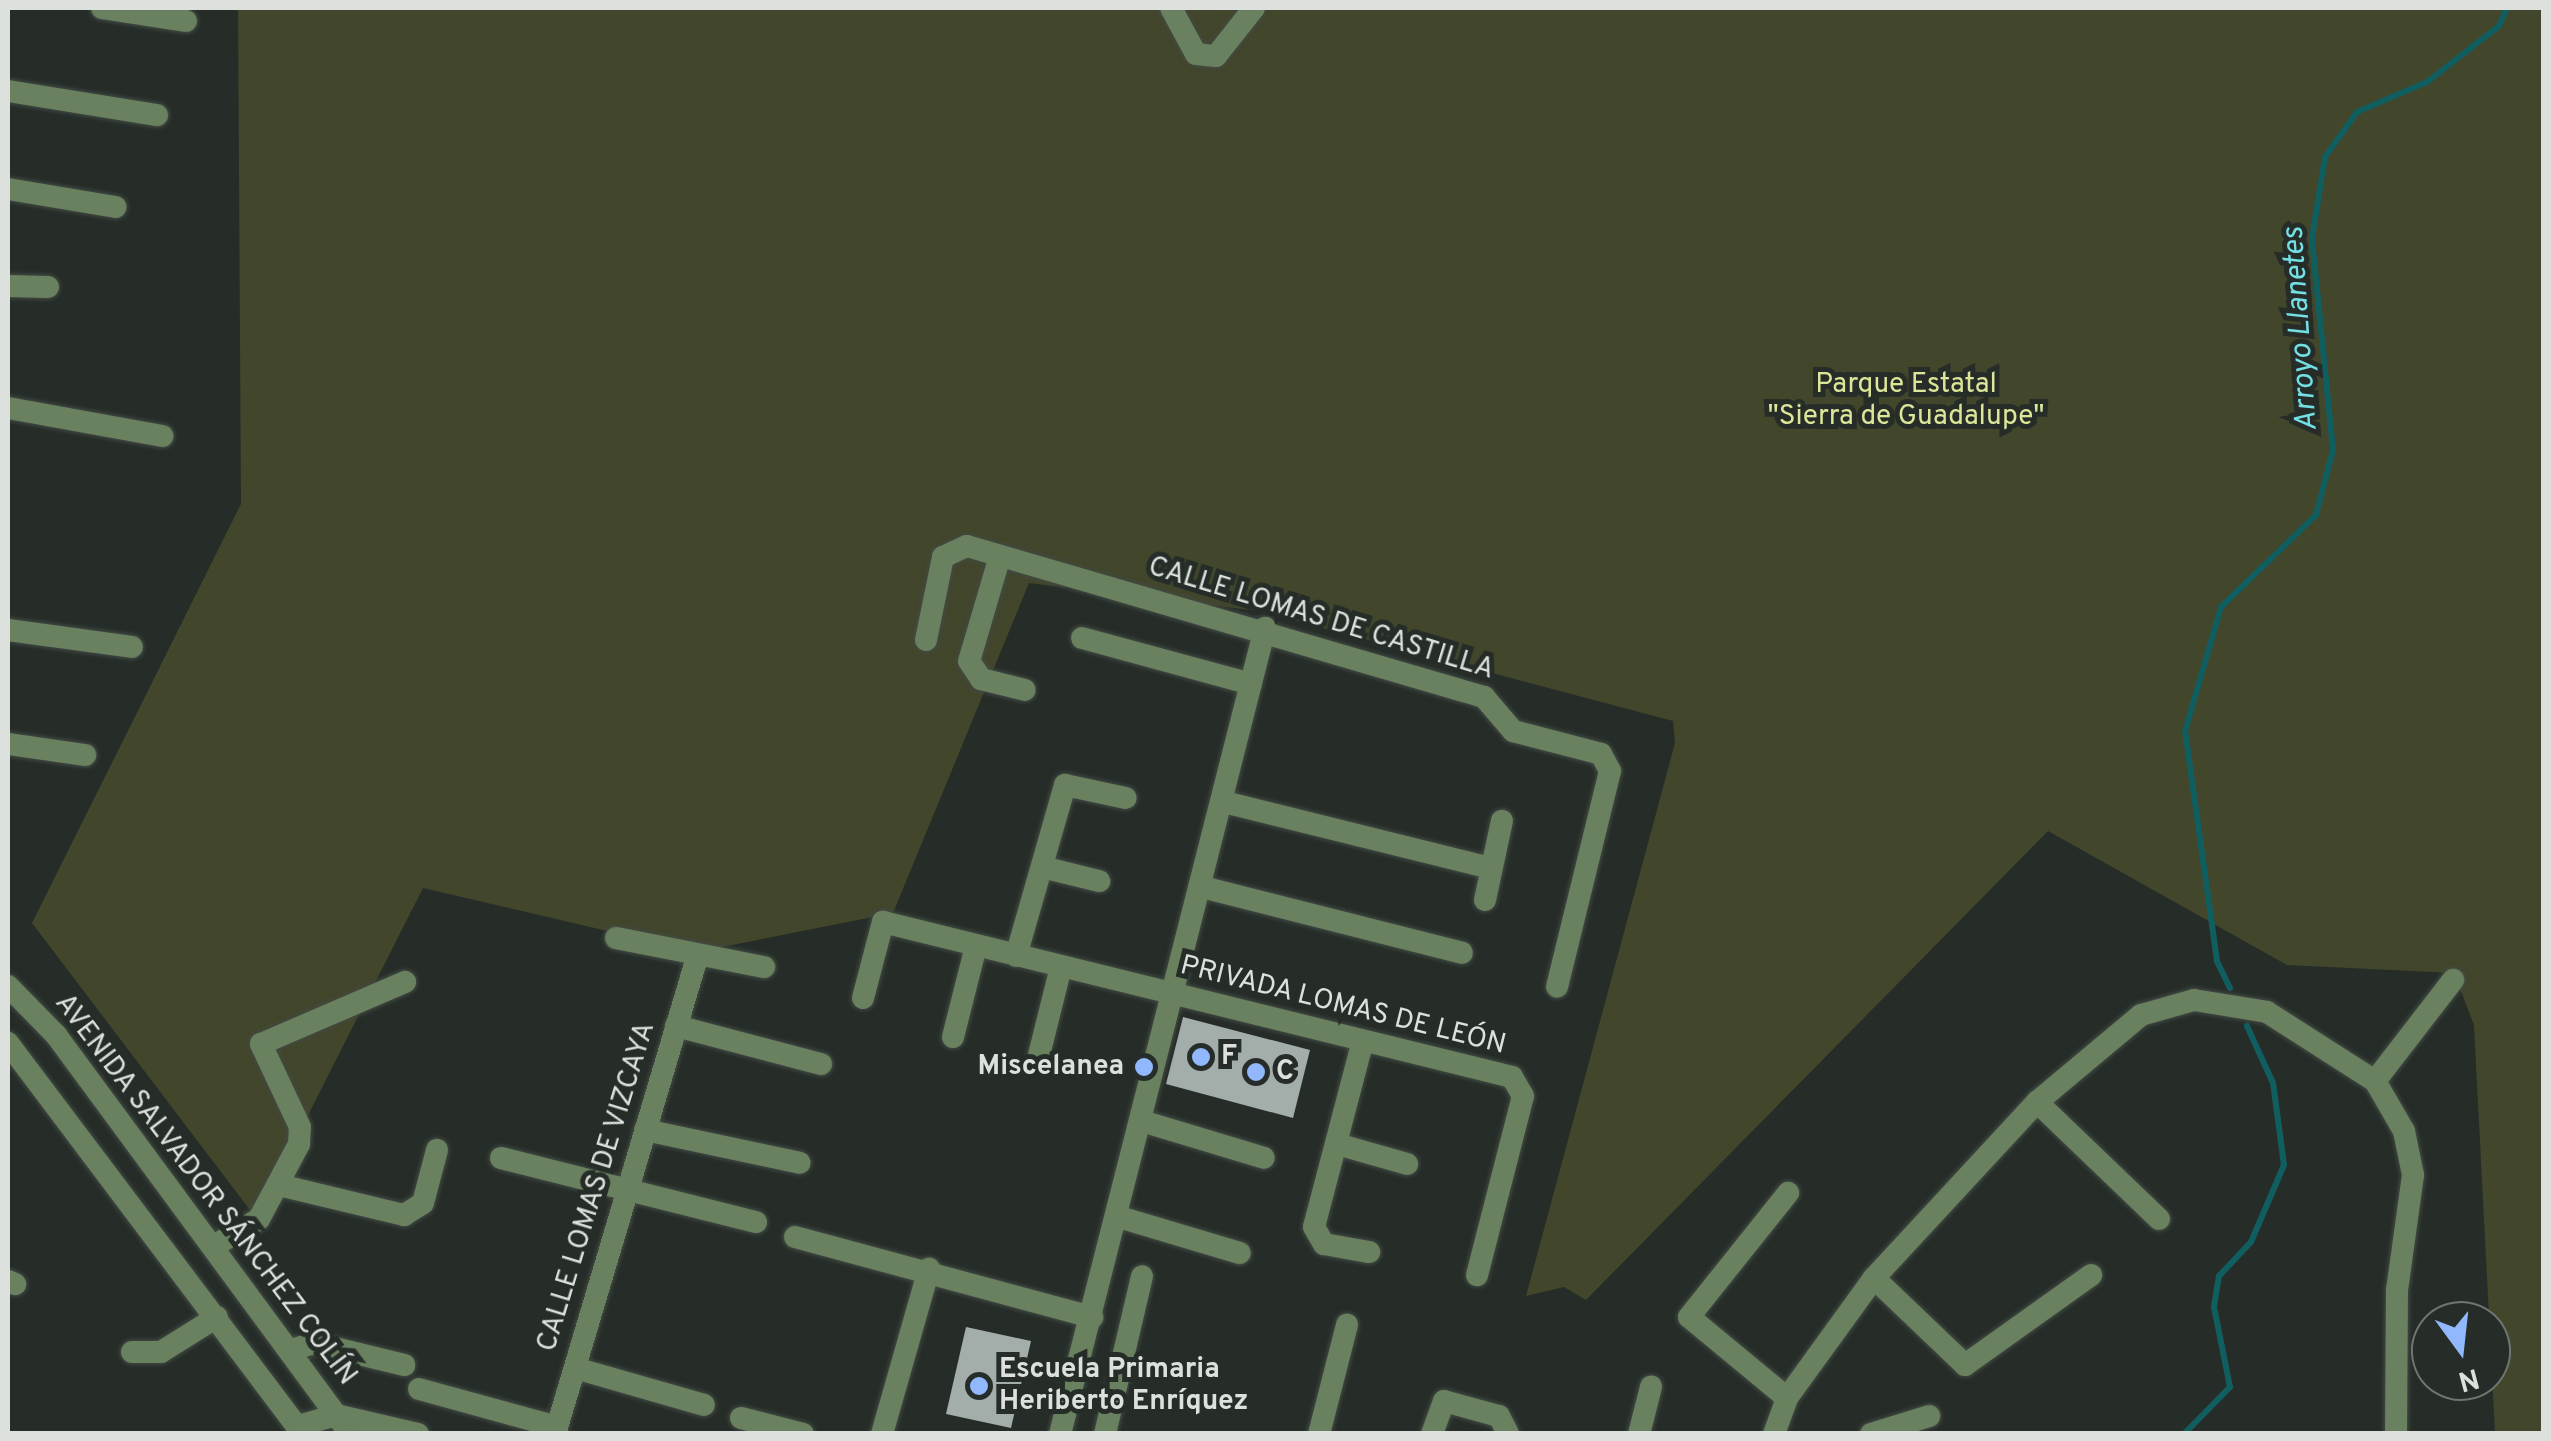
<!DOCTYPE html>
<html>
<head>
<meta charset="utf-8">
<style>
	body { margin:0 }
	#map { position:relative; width:2551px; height:1441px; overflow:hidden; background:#262d28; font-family:Overpass,sans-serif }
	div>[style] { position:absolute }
	.green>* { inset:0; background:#42462b }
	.stream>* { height:6px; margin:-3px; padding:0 3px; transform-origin:3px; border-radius:3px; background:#115e61 }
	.building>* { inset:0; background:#a3aeab }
	.roads { filter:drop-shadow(0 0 2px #434a45) drop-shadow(0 0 2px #434a45) }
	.minor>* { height:22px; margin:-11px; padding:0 11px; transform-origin:11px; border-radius:11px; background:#69815e }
	.dots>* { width:28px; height:28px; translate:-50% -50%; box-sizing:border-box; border:5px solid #262d28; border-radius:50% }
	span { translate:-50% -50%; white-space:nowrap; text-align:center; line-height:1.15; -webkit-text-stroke:10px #262d28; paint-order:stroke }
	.park-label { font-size:28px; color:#dbe699 }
	.street-label { font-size:28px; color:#dde1de }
	.poi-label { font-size:28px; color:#dde1de; font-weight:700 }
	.left { translate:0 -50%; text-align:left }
	.right { translate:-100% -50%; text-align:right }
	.water-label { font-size:30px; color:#74e0e5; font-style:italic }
	.frame { position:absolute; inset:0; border:10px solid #dde1de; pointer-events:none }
	.north { position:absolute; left:2411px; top:1301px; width:100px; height:100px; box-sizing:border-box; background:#262d28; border:2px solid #6f7571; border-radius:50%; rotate:165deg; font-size:28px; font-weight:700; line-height:40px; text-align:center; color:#dde1de }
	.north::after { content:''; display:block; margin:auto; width:35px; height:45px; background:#91b8fd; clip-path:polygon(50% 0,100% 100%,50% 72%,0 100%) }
</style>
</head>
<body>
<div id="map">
	<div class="green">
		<div style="clip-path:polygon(238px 8px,2543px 8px,2543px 1433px,2495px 1433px,2474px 1025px,2454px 973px,2287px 965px,2048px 831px,1586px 1300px,1564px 1287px,1526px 1296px,1675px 743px,1673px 721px,1259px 611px,1029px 583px,893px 913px,697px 952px,423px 888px,256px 1218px,32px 923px,241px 504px)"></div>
	</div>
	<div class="stream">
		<div style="left:2230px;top:988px;width:30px;rotate:-116deg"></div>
		<div style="left:2217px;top:961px;width:232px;rotate:-97.9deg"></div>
		<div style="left:2185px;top:731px;width:129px;rotate:-73.8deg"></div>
		<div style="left:2221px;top:607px;width:132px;rotate:-44.1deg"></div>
		<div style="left:2316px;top:515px;width:67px;rotate:-75.3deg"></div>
		<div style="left:2333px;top:450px;width:213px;rotate:-95.7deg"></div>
		<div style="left:2312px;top:238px;width:82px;rotate:-80.9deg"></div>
		<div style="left:2325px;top:157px;width:55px;rotate:-54.6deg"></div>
		<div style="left:2357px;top:112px;width:76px;rotate:-23.2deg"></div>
		<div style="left:2427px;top:82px;width:91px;rotate:-37.9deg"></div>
		<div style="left:2499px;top:26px;width:20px;rotate:-66deg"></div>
		<div style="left:2184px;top:1434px;width:66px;rotate:-45.6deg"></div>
		<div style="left:2230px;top:1387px;width:82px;rotate:-101.3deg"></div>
		<div style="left:2214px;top:1307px;width:31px;rotate:-81deg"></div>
		<div style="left:2219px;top:1276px;width:47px;rotate:-46.7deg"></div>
		<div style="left:2251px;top:1242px;width:84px;rotate:-66.8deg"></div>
		<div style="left:2284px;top:1165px;width:83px;rotate:-97.6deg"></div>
		<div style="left:2273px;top:1083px;width:63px;rotate:-114.5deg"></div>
	</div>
	<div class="building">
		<div style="clip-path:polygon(1183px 1017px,1310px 1050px,1293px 1118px,1166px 1084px)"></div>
		<div style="clip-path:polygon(966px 1327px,1031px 1341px,1011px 1428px,946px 1414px)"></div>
	</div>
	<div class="roads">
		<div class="minor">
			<div style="left:102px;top:8px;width:85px;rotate:8.8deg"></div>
			<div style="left:1171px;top:8px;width:52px;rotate:61.5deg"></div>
			<div style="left:1196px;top:54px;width:20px;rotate:6deg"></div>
			<div style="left:1216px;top:56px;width:61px;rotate:-51.6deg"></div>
			<div style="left:8px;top:91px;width:151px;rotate:9.2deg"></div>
			<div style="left:8px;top:189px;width:109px;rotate:9.5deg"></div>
			<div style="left:8px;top:286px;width:40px;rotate:1.4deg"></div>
			<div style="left:8px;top:408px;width:157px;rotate:10.3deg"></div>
			<div style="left:1000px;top:556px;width:109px;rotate:106.4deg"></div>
			<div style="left:969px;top:661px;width:22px;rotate:56deg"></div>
			<div style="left:981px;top:679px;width:45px;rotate:14deg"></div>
			<div style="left:8px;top:630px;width:125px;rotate:7.8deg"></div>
			<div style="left:1082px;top:638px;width:175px;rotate:15.2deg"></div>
			<div style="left:926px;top:640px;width:85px;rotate:-78.4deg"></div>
			<div style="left:943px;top:557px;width:26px;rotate:-25deg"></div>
			<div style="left:967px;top:546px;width:539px;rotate:16.28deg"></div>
			<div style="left:1484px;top:697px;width:45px;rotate:49.5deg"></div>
			<div style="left:1513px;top:731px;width:91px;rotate:14.6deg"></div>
			<div style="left:1601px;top:754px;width:19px;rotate:62deg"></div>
			<div style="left:1610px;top:771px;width:222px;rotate:103.8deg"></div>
			<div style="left:8px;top:744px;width:78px;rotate:8.1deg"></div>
			<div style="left:1224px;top:802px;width:275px;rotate:13.9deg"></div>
			<div style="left:1042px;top:867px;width:59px;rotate:13.8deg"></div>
			<div style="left:1206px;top:888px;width:264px;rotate:14.2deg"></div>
			<div style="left:1485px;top:900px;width:81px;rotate:-77.9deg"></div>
			<div style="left:616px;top:938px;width:151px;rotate:11.1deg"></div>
			<div style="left:1016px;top:956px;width:178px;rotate:-74deg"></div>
			<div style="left:1065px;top:785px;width:62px;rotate:12deg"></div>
			<div style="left:8px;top:986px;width:69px;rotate:45.6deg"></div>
			<div style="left:56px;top:1035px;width:496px;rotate:53.6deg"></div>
			<div style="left:863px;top:998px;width:79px;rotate:-75.3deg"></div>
			<div style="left:883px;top:922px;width:648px;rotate:13.84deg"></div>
			<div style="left:1512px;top:1077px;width:22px;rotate:60deg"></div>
			<div style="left:1523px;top:1096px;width:185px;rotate:104.4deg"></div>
			<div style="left:676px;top:1026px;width:150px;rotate:14.7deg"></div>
			<div style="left:953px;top:1037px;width:94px;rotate:-75.8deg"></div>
			<div style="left:8px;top:1043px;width:490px;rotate:53deg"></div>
			<div style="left:1362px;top:1044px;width:189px;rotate:104.7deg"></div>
			<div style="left:1314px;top:1227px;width:20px;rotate:60deg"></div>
			<div style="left:1324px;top:1244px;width:46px;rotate:10.1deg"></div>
			<div style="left:1039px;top:1055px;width:91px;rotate:-76deg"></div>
			<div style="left:2375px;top:1081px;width:128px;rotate:-52.3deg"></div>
			<div style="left:2037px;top:1102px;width:169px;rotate:43.8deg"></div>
			<div style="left:1145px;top:1122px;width:124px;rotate:16.8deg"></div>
			<div style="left:645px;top:1130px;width:158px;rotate:12deg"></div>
			<div style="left:1337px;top:1144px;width:73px;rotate:15.9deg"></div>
			<div style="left:501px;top:1158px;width:263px;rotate:14.1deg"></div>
			<div style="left:279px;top:1185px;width:129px;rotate:13.5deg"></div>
			<div style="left:404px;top:1215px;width:22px;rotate:-32deg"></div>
			<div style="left:423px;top:1203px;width:55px;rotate:-75.2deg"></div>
			<div style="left:1119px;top:1217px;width:126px;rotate:16.6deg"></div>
			<div style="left:795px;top:1237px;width:308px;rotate:15.1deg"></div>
			<div style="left:214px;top:1246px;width:52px;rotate:-31deg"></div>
			<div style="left:259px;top:1219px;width:85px;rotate:-61.9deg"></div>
			<div style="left:299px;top:1144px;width:17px;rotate:-87deg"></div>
			<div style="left:300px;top:1127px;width:92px;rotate:-115.2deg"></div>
			<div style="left:261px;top:1044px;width:157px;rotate:-23.3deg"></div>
			<div style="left:1874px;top:1278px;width:126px;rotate:43.7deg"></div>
			<div style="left:1965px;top:1365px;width:155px;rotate:-35.5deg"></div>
			<div style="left:8px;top:1281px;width:8px;rotate:23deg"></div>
			<div style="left:291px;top:1350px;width:24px;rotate:-17deg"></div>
			<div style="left:314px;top:1343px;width:93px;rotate:13.7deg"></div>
			<div style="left:132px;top:1352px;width:29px"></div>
			<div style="left:161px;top:1352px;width:66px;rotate:-32deg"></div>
			<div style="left:575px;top:1368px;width:134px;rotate:16deg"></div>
			<div style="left:419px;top:1389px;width:143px;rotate:15.4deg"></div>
			<div style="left:1787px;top:1398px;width:127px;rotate:-140.4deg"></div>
			<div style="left:1689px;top:1317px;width:159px;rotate:-51.4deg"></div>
			<div style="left:741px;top:1418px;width:64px;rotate:14.5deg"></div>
			<div style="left:298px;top:1426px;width:40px;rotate:-16deg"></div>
			<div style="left:336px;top:1415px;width:84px;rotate:13deg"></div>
			<div style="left:555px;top:1434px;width:498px;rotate:-73.4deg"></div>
			<div style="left:882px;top:1434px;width:172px;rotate:-74.1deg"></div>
			<div style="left:1060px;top:1434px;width:832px;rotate:-75.73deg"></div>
			<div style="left:1105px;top:1434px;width:162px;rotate:-76.8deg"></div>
			<div style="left:1319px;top:1434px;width:113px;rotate:-75.6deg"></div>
			<div style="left:1432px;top:1434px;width:35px;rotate:-70deg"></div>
			<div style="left:1444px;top:1401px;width:57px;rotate:15.3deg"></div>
			<div style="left:1499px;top:1416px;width:20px;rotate:63deg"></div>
			<div style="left:1639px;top:1434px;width:49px;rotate:-75.7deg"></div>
			<div style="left:1774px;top:1434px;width:38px;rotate:-70deg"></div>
			<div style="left:1787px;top:1398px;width:148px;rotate:-54.1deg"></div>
			<div style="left:1874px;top:1278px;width:240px;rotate:-47.2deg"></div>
			<div style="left:2037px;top:1102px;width:136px;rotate:-39.9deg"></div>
			<div style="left:2141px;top:1015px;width:55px;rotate:-15.8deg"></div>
			<div style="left:2194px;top:1000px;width:74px;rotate:9.3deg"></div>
			<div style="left:2267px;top:1012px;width:128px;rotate:32.6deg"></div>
			<div style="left:2375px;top:1081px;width:58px;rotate:59.9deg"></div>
			<div style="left:2404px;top:1131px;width:45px;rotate:78.4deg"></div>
			<div style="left:2413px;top:1175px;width:116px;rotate:97.9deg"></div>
			<div style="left:2397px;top:1290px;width:144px;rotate:90.4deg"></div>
			<div style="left:1871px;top:1434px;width:61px;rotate:-17.2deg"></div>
		</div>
	</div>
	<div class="dots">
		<div style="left:1201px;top:1057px;background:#91b8fd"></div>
		<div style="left:1144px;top:1067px;background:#91b8fd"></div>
		<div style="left:1256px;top:1072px;background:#91b8fd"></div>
		<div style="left:979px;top:1386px;background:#91b8fd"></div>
	</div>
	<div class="park-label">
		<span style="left:1906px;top:401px">Parque Estatal<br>"Sierra de Guadalupe"</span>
	</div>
	<div class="street-label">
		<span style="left:1321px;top:619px;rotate:17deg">CALLE LOMAS DE CASTILLA</span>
		<span style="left:1343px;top:1006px;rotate:14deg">PRIVADA LOMAS DE LEÓN</span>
		<span style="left:597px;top:1187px;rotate:-73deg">CALLE LOMAS DE VIZCAYA</span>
		<span style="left:205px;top:1190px;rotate:53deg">AVENIDA SALVADOR SÁNCHEZ COLÍN</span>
	</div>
	<div class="poi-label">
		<span class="left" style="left:1221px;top:1057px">F</span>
		<span class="right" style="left:1124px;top:1067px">Miscelanea</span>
		<span class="left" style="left:1276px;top:1072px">C</span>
		<span class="left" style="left:999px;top:1386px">Escuela Primaria<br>Heriberto Enríquez</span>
	</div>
	<div class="water-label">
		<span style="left:2302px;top:329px;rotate:-94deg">Arroyo Llanetes</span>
	</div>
	<div class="frame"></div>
	<div class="north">N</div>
</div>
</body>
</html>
